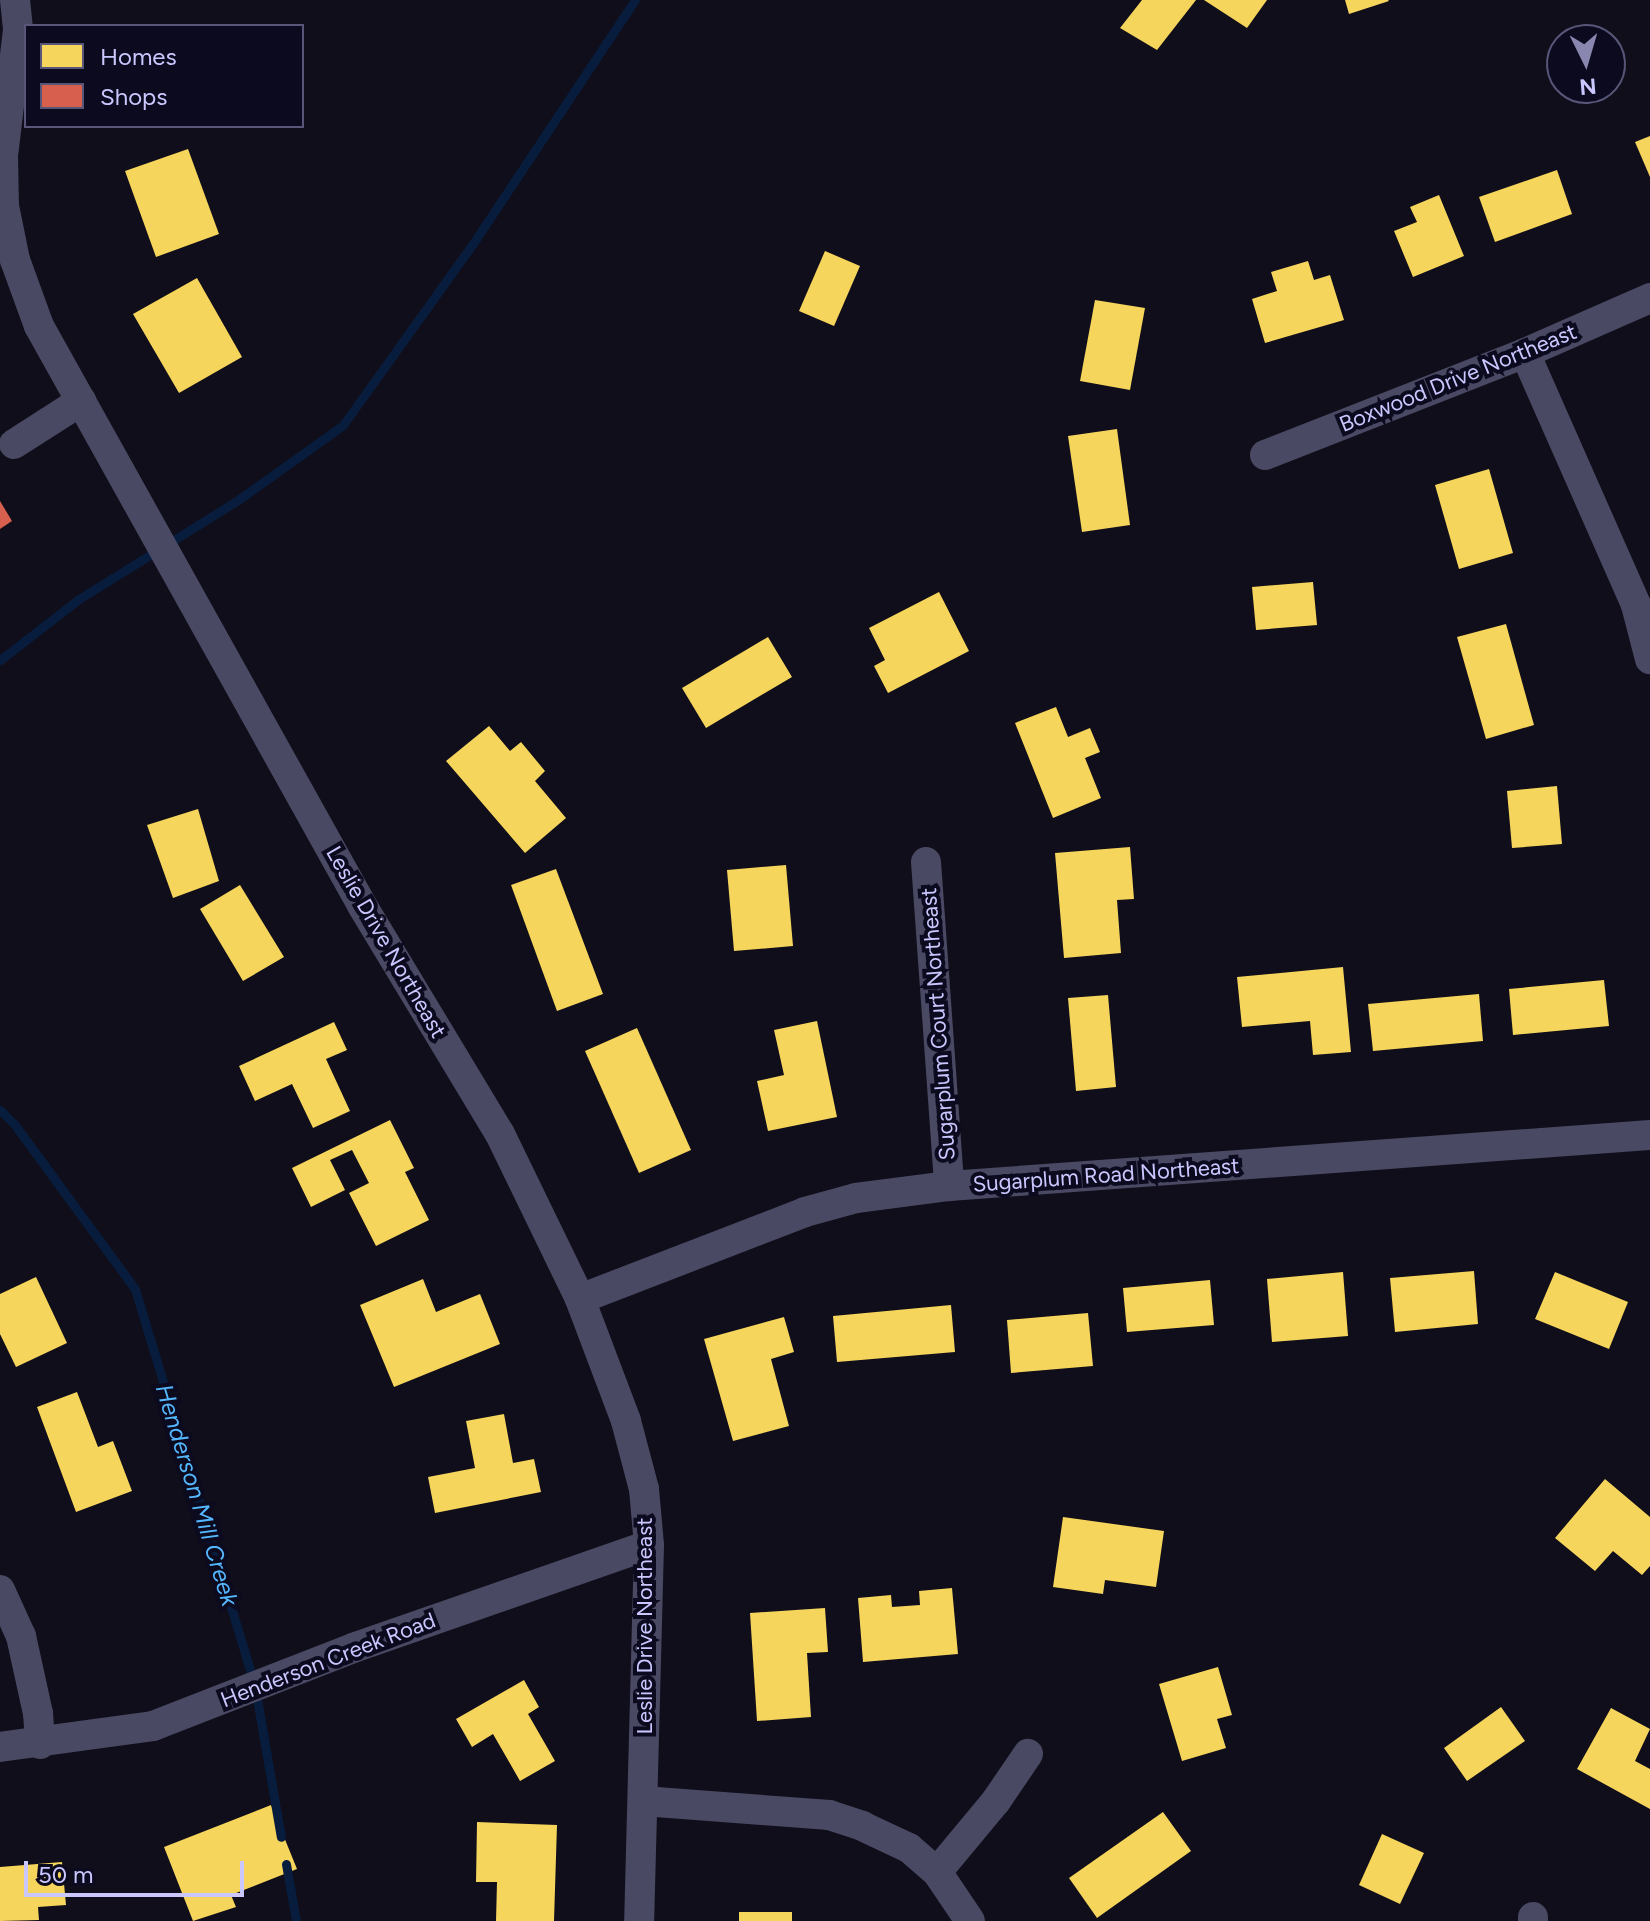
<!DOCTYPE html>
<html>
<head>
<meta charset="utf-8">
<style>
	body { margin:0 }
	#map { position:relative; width:1650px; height:1921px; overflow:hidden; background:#100e1a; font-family:Figtree,sans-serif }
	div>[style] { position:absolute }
	.homes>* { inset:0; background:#f6d55c }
	.shops>* { inset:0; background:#d6604d }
	.stream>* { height:9px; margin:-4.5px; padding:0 4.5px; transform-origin:4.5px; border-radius:4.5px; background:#081d3d }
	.minor>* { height:30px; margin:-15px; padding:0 15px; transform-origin:15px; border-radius:15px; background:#494963 }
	span { translate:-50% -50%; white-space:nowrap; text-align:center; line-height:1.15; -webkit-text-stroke:8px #0c0a1e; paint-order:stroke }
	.street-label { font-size:22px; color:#cac7ff }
	.water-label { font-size:24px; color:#55b8ff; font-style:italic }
	.legend { position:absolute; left:24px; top:24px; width:280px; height:104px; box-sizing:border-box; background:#0c0a1e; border:2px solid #585678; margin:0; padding:10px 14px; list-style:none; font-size:24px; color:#cac7ff }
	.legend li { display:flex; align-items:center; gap:16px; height:40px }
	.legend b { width:40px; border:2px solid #585678 }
	.north { position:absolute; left:1546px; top:24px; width:80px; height:80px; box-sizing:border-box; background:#0c0a1e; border:2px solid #585678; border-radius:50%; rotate:175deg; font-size:22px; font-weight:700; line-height:32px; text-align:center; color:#cac7ff }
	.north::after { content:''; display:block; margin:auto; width:28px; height:36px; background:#8986af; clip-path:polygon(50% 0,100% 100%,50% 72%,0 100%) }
	.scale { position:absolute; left:24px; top:1861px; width:220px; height:36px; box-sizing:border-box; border:4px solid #cac7ff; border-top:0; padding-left:10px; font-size:24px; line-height:28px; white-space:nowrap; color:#cac7ff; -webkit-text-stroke:6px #0c0a1e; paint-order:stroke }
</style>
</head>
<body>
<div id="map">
	<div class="homes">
		<div style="clip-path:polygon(1142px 0,1196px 0,1157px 50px,1120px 28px)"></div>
		<div style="clip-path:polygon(1204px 0,1267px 0,1247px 28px)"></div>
		<div style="clip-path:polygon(1345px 0,1388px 0,1389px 1px,1349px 14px)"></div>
		<div style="clip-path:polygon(1650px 136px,1650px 177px,1635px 142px)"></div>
		<div style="clip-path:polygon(188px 149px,219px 234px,156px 257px,125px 171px)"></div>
		<div style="clip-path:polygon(1557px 170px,1572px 214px,1495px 242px,1479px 197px)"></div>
		<div style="clip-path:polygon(1439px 195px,1464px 256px,1413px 277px,1394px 231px,1417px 222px,1410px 207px)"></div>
		<div style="clip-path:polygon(825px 251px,860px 266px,834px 326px,799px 311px)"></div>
		<div style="clip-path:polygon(1308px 261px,1314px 280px,1330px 275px,1344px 320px,1265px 343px,1252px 299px,1277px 291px,1271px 272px)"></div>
		<div style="clip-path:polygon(197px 278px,242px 357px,179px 393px,133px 314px)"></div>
		<div style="clip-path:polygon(1095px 300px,1145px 308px,1130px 390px,1080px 381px)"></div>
		<div style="clip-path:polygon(1117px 429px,1130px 525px,1082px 532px,1068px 436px)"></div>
		<div style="clip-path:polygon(1489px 469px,1513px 553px,1459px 569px,1435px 485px)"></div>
		<div style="clip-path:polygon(1313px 582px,1317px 625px,1256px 630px,1252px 587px)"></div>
		<div style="clip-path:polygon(939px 592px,969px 651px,888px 693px,874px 666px,885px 660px,869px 628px)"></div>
		<div style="clip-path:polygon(1506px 624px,1534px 725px,1486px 739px,1457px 637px)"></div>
		<div style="clip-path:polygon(768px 637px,792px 677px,706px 728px,682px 688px)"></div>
		<div style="clip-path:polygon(1056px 707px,1068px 737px,1090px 728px,1100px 752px,1085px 758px,1101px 798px,1053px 818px,1015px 723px)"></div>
		<div style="clip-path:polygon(489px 726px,510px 751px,521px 742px,545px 771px,535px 781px,566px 818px,525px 853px,446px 761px)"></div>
		<div style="clip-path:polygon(1557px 786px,1562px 844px,1512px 848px,1507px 791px)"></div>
		<div style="clip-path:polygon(198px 809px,219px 881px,173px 898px,147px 825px)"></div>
		<div style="clip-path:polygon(1130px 847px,1134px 899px,1117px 900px,1121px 953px,1064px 958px,1055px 853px)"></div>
		<div style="clip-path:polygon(786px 865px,793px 946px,734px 951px,727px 870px)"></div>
		<div style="clip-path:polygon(556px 869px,603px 994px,557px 1011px,511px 885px)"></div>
		<div style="clip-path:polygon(240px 885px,284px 957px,243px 981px,200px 909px)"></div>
		<div style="clip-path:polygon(1343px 967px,1351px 1052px,1313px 1055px,1310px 1021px,1242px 1027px,1237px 977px)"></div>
		<div style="clip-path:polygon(1604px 980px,1609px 1026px,1513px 1035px,1509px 989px)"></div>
		<div style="clip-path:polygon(1479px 994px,1483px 1041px,1373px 1051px,1368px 1004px)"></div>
		<div style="clip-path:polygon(1108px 995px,1116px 1087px,1076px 1091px,1068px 998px)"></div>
		<div style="clip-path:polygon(817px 1021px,837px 1117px,768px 1131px,757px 1081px,784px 1075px,774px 1030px)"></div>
		<div style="clip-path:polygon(334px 1022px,347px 1050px,326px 1059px,350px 1111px,313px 1128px,292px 1084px,255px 1101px,239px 1066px)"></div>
		<div style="clip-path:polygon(637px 1028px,691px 1150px,639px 1173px,585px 1051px)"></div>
		<div style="clip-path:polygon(390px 1120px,414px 1168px,405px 1172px,429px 1220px,376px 1246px,349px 1193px,369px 1183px,352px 1150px,330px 1160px,345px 1190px,311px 1207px,292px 1168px)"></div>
		<div style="clip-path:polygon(1474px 1271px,1478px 1324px,1395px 1332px,1390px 1278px)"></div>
		<div style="clip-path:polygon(1343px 1272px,1348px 1336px,1272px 1342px,1267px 1279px)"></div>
		<div style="clip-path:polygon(1555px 1272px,1628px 1302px,1609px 1349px,1535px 1319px)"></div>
		<div style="clip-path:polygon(36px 1277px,67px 1343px,16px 1367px,0 1334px,0 1294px)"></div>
		<div style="clip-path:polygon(423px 1279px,436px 1312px,480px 1294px,500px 1344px,394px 1387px,360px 1305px)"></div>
		<div style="clip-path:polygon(1210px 1280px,1214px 1325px,1127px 1332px,1123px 1288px)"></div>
		<div style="clip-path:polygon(951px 1305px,955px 1352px,837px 1362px,833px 1316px)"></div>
		<div style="clip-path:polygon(1088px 1313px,1093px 1366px,1011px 1373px,1007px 1320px)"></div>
		<div style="clip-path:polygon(784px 1317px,794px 1352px,771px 1359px,789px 1426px,733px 1441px,704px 1339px)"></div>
		<div style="clip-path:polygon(77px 1392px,98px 1447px,113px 1441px,132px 1491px,76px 1512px,37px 1407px)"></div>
		<div style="clip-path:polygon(504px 1414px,513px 1463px,534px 1459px,541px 1492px,435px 1513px,428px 1477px,475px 1468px,466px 1421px)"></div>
		<div style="clip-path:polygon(1605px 1479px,1650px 1517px,1650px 1566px,1642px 1575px,1613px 1551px,1595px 1571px,1555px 1538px)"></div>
		<div style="clip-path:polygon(1063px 1517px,1164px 1531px,1156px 1587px,1105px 1580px,1103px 1594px,1053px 1587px)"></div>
		<div style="clip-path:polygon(952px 1588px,958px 1654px,863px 1662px,858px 1598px,891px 1595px,892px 1607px,920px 1605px,919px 1591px)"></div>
		<div style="clip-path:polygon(825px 1608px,828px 1652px,807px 1653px,811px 1717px,757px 1721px,750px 1613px)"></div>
		<div style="clip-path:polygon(1218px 1667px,1232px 1715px,1217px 1719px,1226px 1748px,1182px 1761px,1159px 1684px)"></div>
		<div style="clip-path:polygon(524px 1680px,539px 1707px,528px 1714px,555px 1761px,520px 1781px,493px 1734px,472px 1747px,456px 1719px)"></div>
		<div style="clip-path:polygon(1501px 1707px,1525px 1741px,1467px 1781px,1444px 1748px)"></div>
		<div style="clip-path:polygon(1611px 1708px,1650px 1729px,1635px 1761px,1650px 1769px,1650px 1809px,1577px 1769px)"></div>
		<div style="clip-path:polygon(271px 1805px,297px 1869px,231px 1895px,236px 1907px,193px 1921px,164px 1847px)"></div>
		<div style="clip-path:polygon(1163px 1812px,1191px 1851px,1097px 1918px,1069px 1878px)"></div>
		<div style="clip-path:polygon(477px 1822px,557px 1825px,554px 1921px,496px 1921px,497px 1882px,476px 1882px)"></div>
		<div style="clip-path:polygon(1382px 1834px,1424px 1853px,1400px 1904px,1359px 1885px)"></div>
		<div style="clip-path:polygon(62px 1862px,66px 1905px,38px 1907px,39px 1920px,0 1921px,0 1867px)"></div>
		<div style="clip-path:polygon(739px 1912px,792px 1912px,792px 1921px,739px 1921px)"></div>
	</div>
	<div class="shops">
		<div style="clip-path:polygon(0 501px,12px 521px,0 529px)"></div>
	</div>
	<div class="stream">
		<div style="left:0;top:660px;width:100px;rotate:-37.7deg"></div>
		<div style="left:79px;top:599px;width:187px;rotate:-31.9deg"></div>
		<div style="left:238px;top:500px;width:129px;rotate:-35.5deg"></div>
		<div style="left:343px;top:425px;width:229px;rotate:-54.4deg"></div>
		<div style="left:476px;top:239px;width:287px;rotate:-56.4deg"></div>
		<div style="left:0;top:1110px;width:21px;rotate:45deg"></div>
		<div style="left:15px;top:1125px;width:203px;rotate:53.8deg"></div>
		<div style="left:135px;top:1289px;width:416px;rotate:73.2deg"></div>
		<div style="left:255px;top:1687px;width:152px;rotate:80.2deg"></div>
		<div style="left:286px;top:1864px;width:58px;rotate:80deg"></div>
	</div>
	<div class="minor">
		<div style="left:15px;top:0;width:30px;rotate:84deg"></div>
		<div style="left:18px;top:30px;width:127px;rotate:96.8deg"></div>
		<div style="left:3px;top:156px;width:50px;rotate:88.9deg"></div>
		<div style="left:4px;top:206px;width:55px;rotate:78.5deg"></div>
		<div style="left:15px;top:260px;width:70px;rotate:70deg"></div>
		<div style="left:39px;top:326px;width:665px;rotate:60.85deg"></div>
		<div style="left:363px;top:907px;width:265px;rotate:58.9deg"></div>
		<div style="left:500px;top:1134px;width:183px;rotate:64.1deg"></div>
		<div style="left:580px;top:1299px;width:130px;rotate:69.3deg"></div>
		<div style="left:626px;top:1421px;width:70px;rotate:75.2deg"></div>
		<div style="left:644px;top:1489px;width:56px;rotate:84.9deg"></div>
		<div style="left:649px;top:1545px;width:376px;rotate:91.5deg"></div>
		<div style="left:1525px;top:353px;width:275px;rotate:66.2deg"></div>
		<div style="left:1636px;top:605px;width:56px;rotate:75.5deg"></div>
		<div style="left:14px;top:444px;width:80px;rotate:-32.7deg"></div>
		<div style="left:1265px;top:455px;width:279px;rotate:-21.4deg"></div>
		<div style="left:1525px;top:353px;width:137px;rotate:-23.7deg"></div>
		<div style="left:926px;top:862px;width:325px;rotate:85.9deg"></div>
		<div style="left:580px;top:1299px;width:241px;rotate:-21.1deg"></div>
		<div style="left:805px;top:1212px;width:53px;rotate:-15.4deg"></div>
		<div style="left:856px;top:1198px;width:94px;rotate:-7.4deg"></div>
		<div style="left:949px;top:1186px;width:703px;rotate:-4.16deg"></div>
		<div style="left:0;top:1590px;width:51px;rotate:65.5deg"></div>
		<div style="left:21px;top:1636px;width:79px;rotate:77.6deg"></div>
		<div style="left:38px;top:1713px;width:31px;rotate:86deg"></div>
		<div style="left:0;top:1747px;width:154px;rotate:-7.8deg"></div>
		<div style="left:153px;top:1726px;width:215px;rotate:-21.3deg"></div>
		<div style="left:353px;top:1648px;width:313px;rotate:-19.2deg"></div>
		<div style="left:643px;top:1801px;width:187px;rotate:4.3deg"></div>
		<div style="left:829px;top:1815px;width:35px;rotate:18deg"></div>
		<div style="left:862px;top:1826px;width:52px;rotate:25.1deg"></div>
		<div style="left:909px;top:1848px;width:37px;rotate:41deg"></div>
		<div style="left:937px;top:1872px;width:59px;rotate:56deg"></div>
		<div style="left:937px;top:1872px;width:92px;rotate:-50.3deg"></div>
		<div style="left:996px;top:1801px;width:57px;rotate:-55.8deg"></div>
		<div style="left:1533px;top:1917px;width:4px;rotate:90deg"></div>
	</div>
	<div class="street-label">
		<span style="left:1458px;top:378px;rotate:-22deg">Boxwood Drive Northeast</span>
		<span style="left:386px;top:942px;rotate:60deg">Leslie Drive Northeast</span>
		<span style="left:938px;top:1024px;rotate:-94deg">Sugarplum Court Northeast</span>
		<span style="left:1106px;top:1175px;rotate:-4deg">Sugarplum Road Northeast</span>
		<span style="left:645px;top:1626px;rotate:-90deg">Leslie Drive Northeast</span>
		<span style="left:328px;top:1660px;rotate:-21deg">Henderson Creek Road</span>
	</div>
	<div class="water-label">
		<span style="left:197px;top:1495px;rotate:73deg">Henderson Mill Creek</span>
	</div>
	<ul class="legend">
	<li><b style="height:22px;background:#f6d55c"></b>Homes</li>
	<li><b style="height:22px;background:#d6604d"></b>Shops</li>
	</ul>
	<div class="north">N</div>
	<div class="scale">50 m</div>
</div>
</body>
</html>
